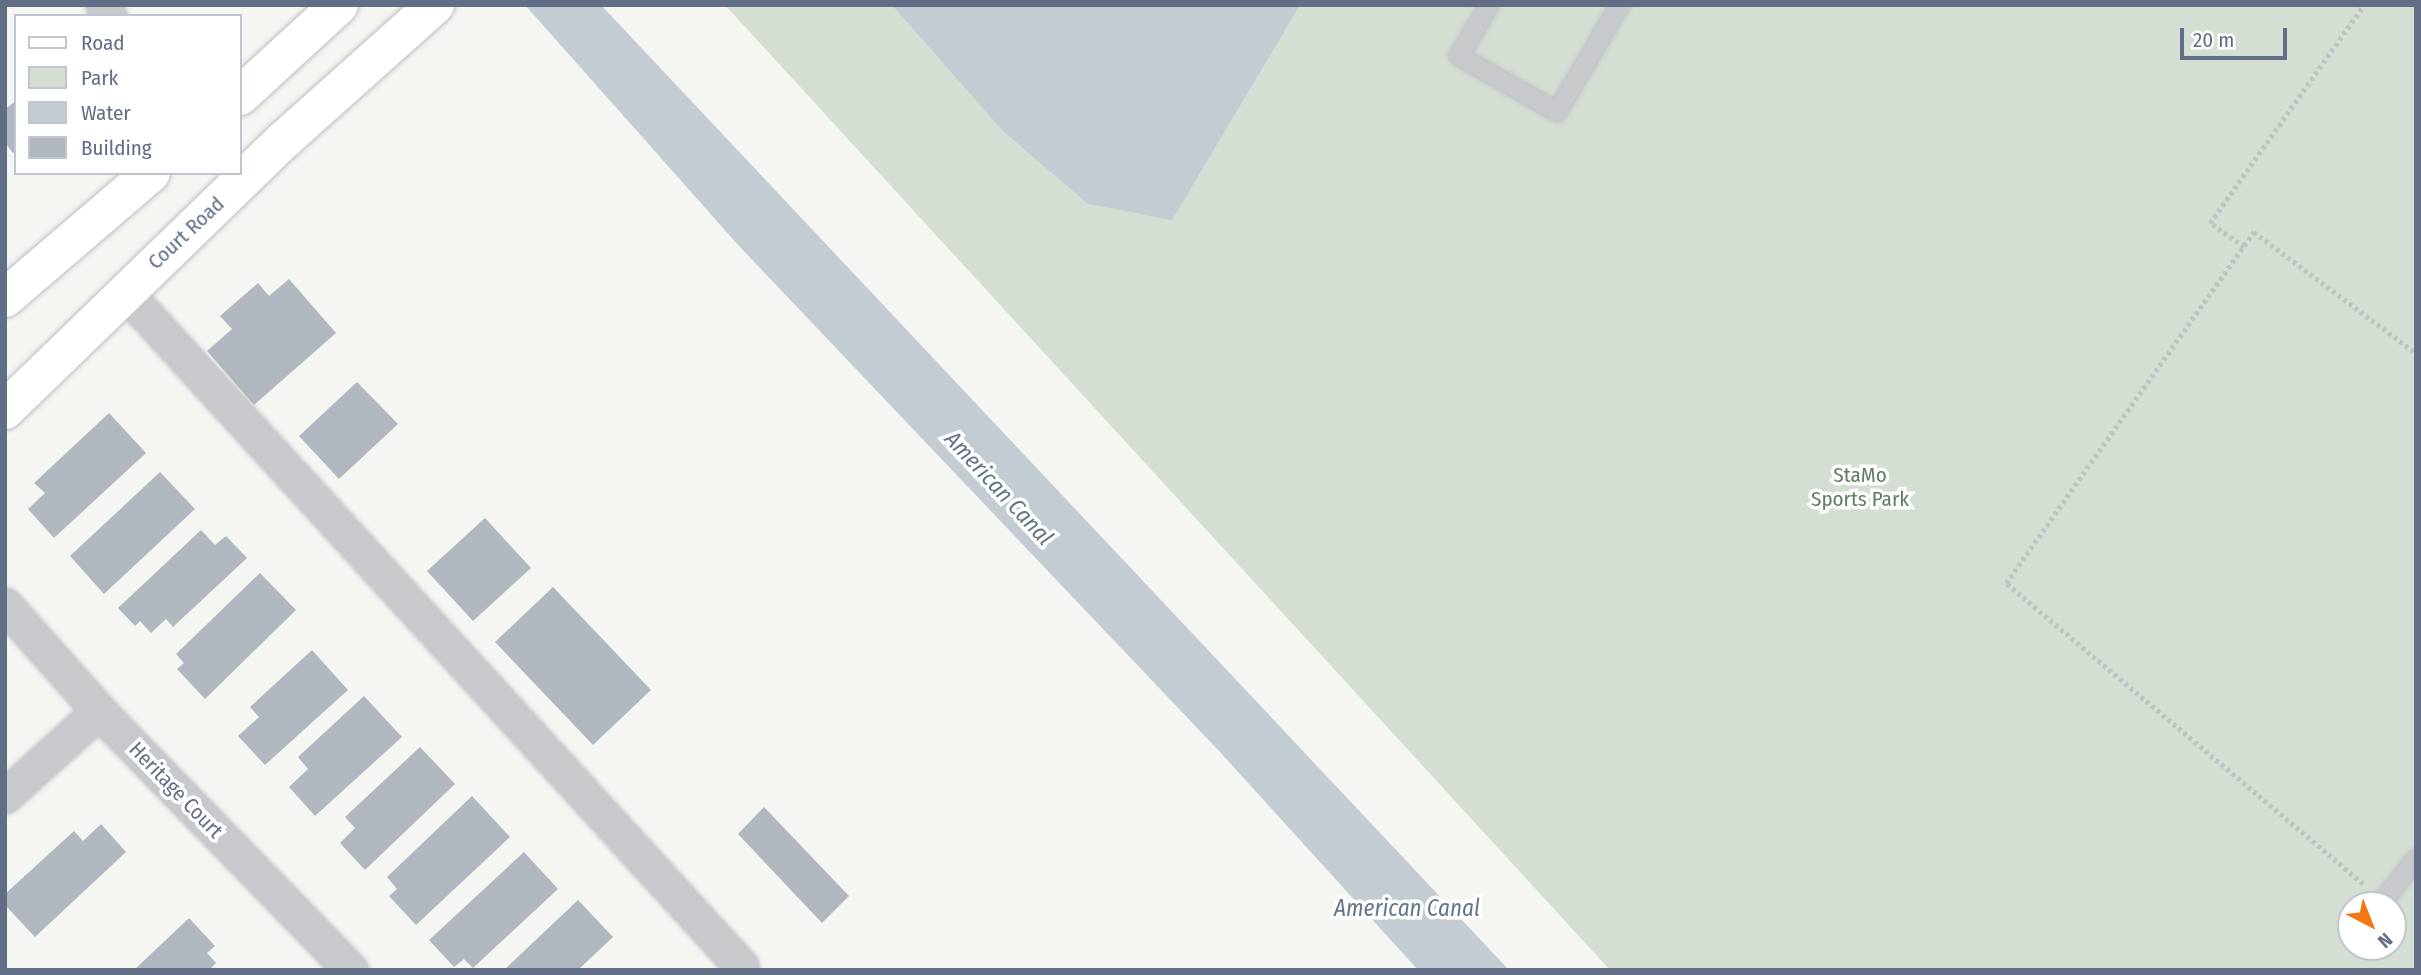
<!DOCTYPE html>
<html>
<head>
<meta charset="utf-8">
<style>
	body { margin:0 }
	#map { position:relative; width:2421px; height:975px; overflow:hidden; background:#f5f6f1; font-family:"Fira Sans Condensed",sans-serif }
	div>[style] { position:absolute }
	.green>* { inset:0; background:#d4ded2 }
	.water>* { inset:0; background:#c4ccd3 }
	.building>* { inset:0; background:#b1b7bf }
	.path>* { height:4.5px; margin-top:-2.25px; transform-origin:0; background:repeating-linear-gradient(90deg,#c0c1c3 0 3.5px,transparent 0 7px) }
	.roads { filter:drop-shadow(0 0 2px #bbbec4) drop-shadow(0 0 2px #bbbec4) }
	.service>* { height:18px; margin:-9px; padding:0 9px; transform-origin:9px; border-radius:9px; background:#c7c9cd }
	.minor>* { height:33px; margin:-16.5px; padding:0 16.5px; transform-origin:16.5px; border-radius:16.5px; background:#c7c9cd }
	.secondary>* { height:38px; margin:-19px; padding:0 19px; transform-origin:19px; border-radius:19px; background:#fff }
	span { translate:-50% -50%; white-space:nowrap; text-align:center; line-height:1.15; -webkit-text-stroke:7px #fff; paint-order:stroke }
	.street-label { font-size:21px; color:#616e86 }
	.park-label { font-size:21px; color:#617c61 }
	.water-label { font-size:23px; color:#62768a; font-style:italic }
	.frame { position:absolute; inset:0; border:7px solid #616e86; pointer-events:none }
	.legend { position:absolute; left:14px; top:14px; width:228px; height:161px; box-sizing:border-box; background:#fff; border:2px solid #c0c5cf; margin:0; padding:9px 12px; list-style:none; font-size:21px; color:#616e86 }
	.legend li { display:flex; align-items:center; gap:14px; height:35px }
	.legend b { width:35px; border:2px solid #c0c5cf }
	.north { position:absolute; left:2337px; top:891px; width:70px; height:70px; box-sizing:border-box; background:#fff; border:2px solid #c0c5cf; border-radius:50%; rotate:138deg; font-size:19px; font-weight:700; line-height:28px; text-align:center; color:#616e86 }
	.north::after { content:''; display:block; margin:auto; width:24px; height:32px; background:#f57712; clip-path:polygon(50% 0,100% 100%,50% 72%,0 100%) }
	.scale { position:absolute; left:2180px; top:28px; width:107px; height:32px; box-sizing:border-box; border:4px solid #616e86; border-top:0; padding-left:9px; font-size:21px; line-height:24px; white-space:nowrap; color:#616e86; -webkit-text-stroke:5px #fff; paint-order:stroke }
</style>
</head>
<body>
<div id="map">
	<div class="green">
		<div style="clip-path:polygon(evenodd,725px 5px,2416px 5px,2416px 970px,1610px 970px,725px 5px,2351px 905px,2393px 905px,2393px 947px,2351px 947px,2351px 905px)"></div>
	</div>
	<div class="water">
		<div style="clip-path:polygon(525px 5px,601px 5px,1509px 970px,1418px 970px,1220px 752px,739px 246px)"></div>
		<div style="clip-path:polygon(892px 5px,1300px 5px,1172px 220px,1088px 204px,1003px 131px)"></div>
	</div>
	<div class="building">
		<div style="clip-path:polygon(16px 101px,16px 151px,13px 153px,5px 143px,5px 109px)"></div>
		<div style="clip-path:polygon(289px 279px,336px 333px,254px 405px,207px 351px,232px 329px,220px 316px,258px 283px,269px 296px)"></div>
		<div style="clip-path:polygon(357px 382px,398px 424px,339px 479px,299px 436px)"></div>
		<div style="clip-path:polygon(109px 413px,146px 453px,54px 538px,28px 509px,45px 493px,34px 483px)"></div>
		<div style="clip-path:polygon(160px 472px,195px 509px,104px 594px,70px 556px)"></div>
		<div style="clip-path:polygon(485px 518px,531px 568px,473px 621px,427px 571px)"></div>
		<div style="clip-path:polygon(201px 530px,215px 545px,226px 536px,247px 558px,173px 627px,166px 619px,151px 633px,140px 621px,135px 626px,118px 608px)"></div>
		<div style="clip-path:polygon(260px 573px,296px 610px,205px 699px,177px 669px,184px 663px,176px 654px)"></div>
		<div style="clip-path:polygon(553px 587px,651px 690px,593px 745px,495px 642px)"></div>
		<div style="clip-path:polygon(312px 650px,348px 690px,265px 765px,238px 736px,259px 717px,250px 707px)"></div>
		<div style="clip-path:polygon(364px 696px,402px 737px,315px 816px,289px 787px,308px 769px,298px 757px)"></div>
		<div style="clip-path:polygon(420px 747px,455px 784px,365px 870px,340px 843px,355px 828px,345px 817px)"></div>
		<div style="clip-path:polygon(472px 796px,510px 837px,416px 925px,389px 896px,397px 889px,387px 877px)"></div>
		<div style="clip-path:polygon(764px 807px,849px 896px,822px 923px,738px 834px)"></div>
		<div style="clip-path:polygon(101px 824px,126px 852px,35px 937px,5px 905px,5px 894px,74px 831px,83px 841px)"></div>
		<div style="clip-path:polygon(524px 852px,558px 889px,473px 968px,464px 959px,454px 967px,429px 940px)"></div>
		<div style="clip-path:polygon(578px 900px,613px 937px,578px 970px,504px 970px)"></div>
		<div style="clip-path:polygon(189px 918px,215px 946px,207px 953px,216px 963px,209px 970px,134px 970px)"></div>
	</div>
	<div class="path">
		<div style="left:2244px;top:247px;width:42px;rotate:-144.8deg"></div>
		<div style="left:2210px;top:223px;width:267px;rotate:-54.8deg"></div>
		<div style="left:2363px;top:884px;width:467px;rotate:-139.9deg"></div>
		<div style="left:2006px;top:583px;width:430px;rotate:-54.8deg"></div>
		<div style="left:2254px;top:232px;width:202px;rotate:36.8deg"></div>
	</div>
	<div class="roads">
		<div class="service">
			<div style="left:1489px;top:5px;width:59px;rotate:120.5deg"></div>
			<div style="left:1459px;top:56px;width:113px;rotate:29.7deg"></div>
			<div style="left:1557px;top:112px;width:124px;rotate:-59.5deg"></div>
			<div style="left:2383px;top:901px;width:53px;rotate:-51.8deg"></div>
		</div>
		<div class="minor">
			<div style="left:103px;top:5px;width:13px;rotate:61deg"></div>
			<div style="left:124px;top:291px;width:915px;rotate:47.57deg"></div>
			<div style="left:5px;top:605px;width:142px;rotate:48.4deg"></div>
			<div style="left:99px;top:711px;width:361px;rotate:45.8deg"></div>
			<div style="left:5px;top:796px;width:127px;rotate:-42.1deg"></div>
		</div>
		<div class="secondary">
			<div style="left:240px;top:96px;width:134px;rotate:-42.6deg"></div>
			<div style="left:5px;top:298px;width:192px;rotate:-40.6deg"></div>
			<div style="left:5px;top:410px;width:390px;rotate:-44.1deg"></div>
			<div style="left:285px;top:139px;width:201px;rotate:-41.8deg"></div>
		</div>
	</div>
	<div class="street-label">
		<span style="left:186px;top:233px;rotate:-43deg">Court Road</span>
		<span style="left:176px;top:790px;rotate:46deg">Heritage Court</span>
	</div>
	<div class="park-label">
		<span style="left:1860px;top:487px">StaMo<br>Sports Park</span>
	</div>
	<div class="water-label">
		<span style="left:999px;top:488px;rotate:47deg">American Canal</span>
		<span style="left:1407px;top:908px">American Canal</span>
	</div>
	<div class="frame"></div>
	<ul class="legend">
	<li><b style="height:9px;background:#fff"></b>Road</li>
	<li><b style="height:19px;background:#d4ded2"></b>Park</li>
	<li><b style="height:19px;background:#c4ccd3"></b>Water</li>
	<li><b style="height:19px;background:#b1b7bf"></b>Building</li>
	</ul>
	<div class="north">N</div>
	<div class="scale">20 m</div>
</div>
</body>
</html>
